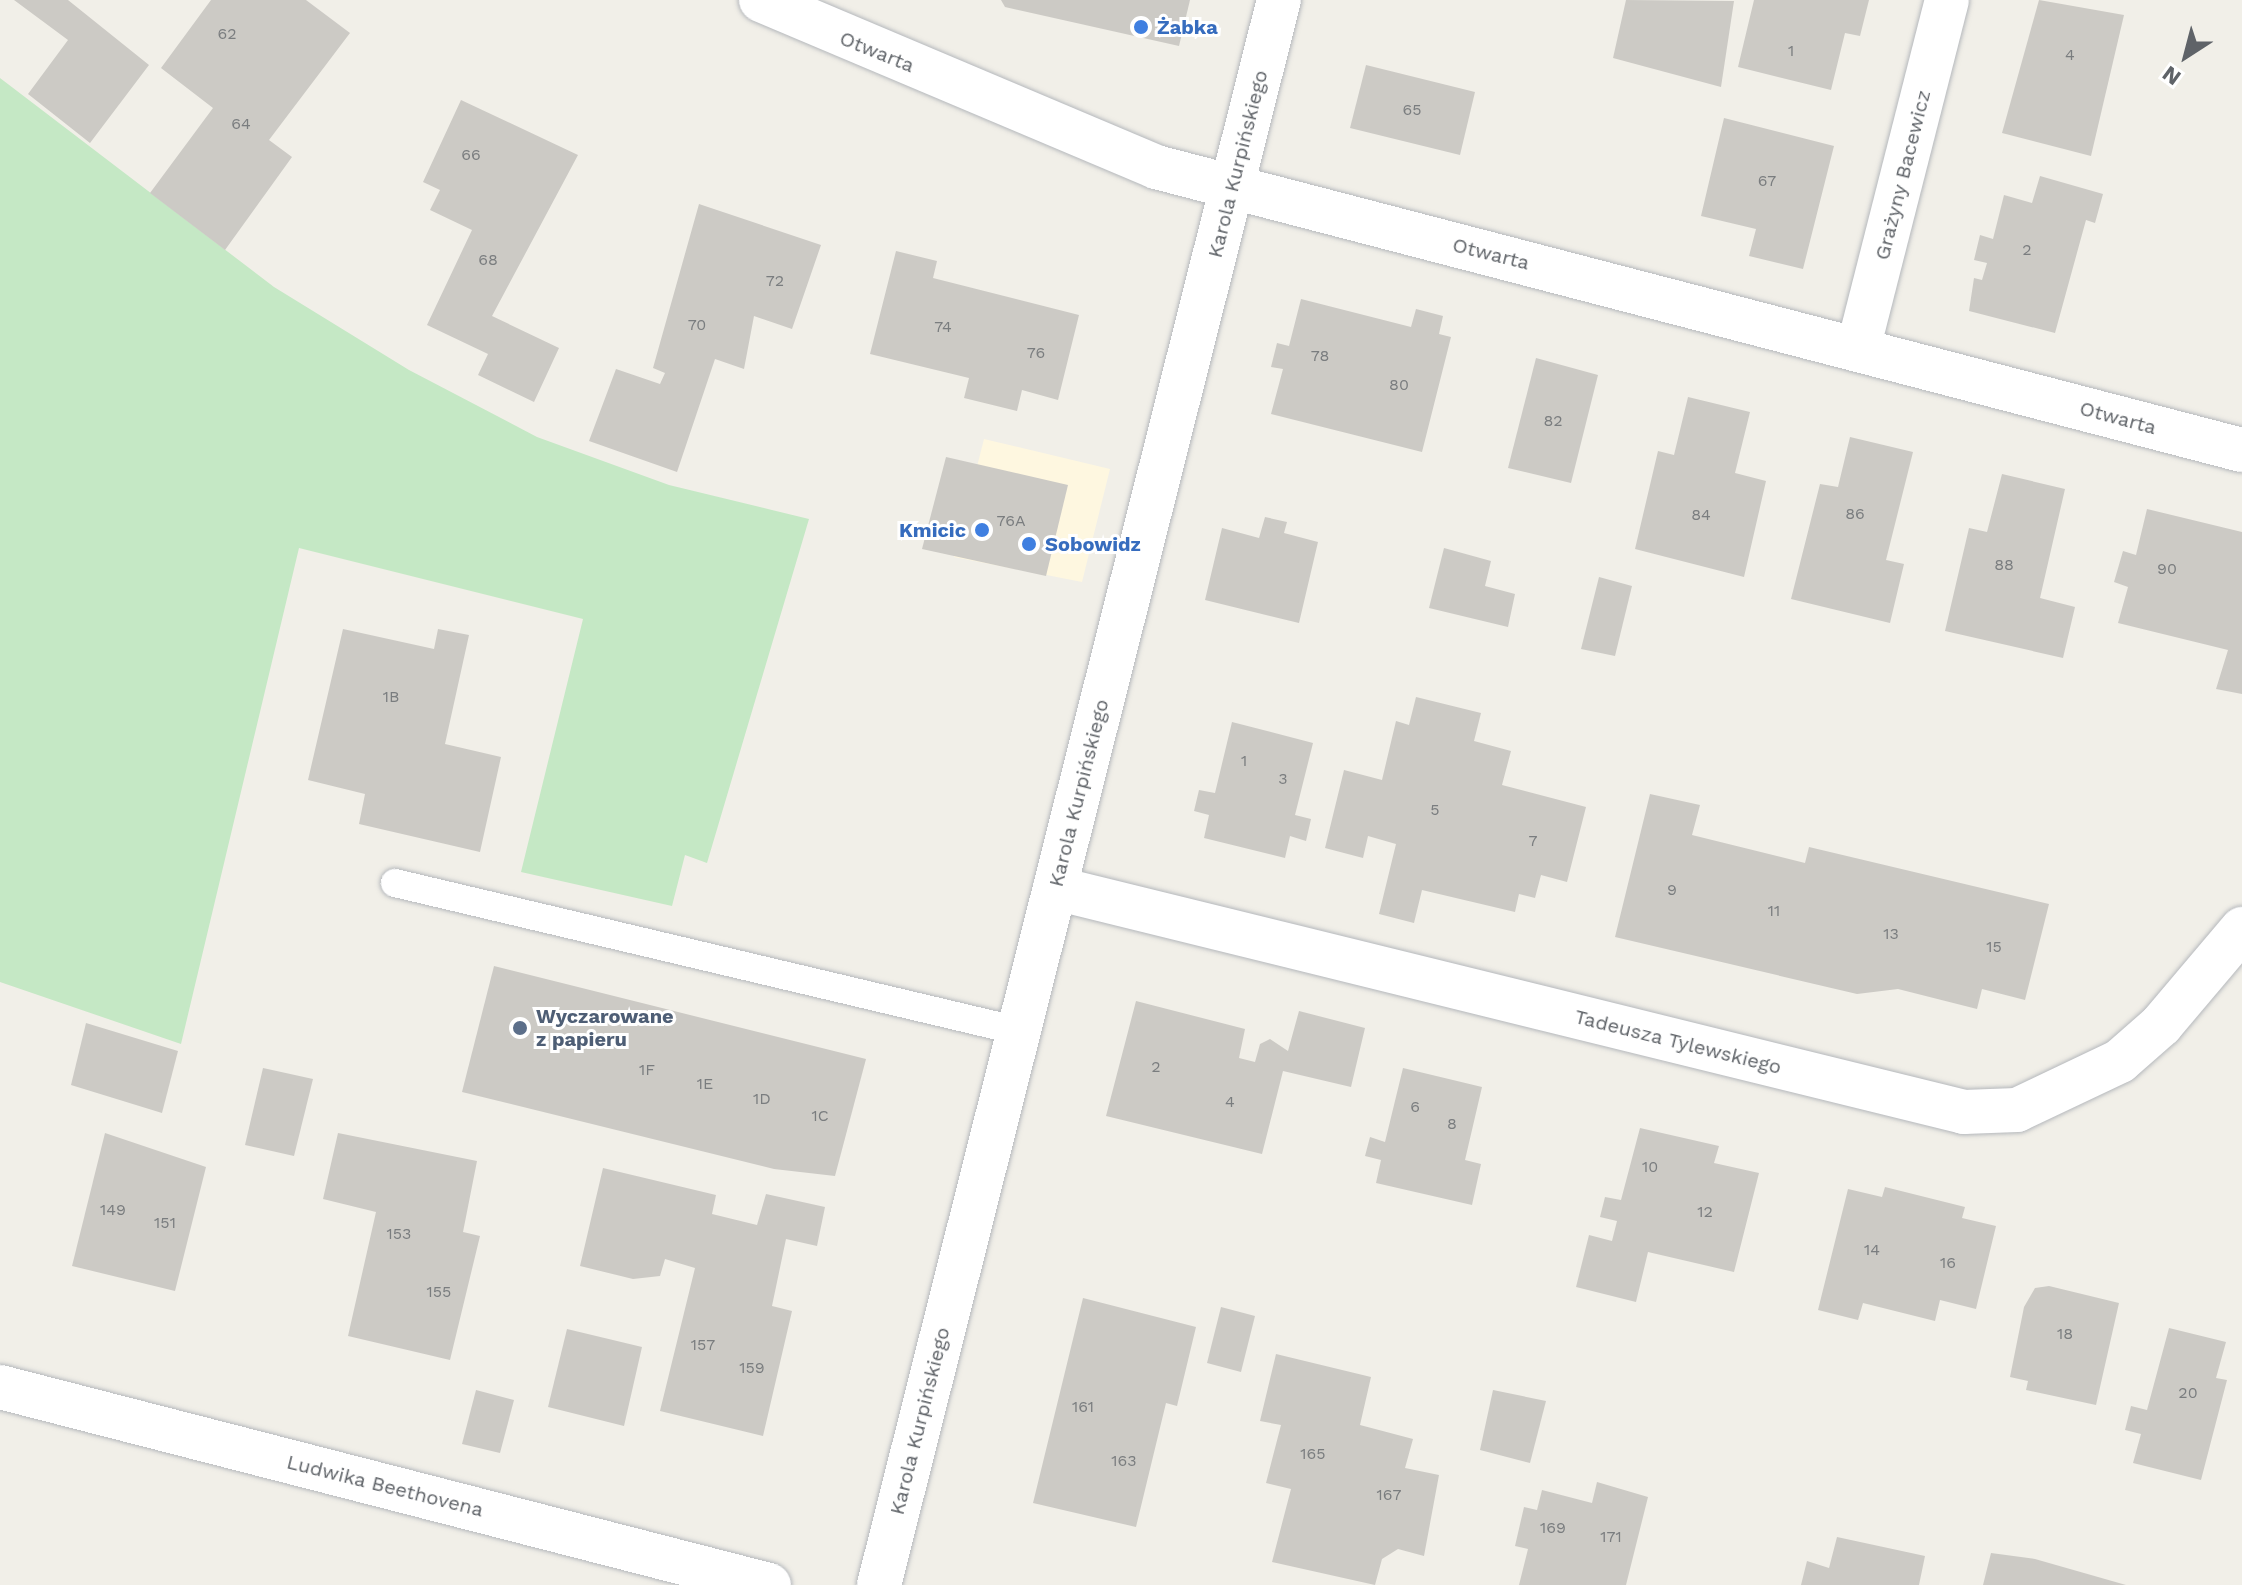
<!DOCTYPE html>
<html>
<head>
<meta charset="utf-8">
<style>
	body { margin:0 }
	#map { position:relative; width:2242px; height:1585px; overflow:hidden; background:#f1efe8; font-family:"Work Sans",sans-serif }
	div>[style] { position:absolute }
	.commercial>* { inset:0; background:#fef7e0 }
	.green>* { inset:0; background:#c5e8c5 }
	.building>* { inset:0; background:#cccac5 }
	.roads { filter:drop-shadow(0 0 2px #b5b8bc) drop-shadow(0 0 2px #b5b8bc) }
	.service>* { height:28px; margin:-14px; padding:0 14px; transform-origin:14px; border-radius:14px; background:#fff }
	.minor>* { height:44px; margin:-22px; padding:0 22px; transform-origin:22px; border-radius:22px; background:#fff }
	.tertiary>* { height:44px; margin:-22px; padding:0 22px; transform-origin:22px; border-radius:22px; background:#fff }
	.dots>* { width:22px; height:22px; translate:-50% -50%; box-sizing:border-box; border:4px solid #fff; border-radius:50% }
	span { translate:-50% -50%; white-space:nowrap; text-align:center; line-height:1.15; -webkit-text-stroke:6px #fff; paint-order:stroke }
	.number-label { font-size:16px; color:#7a7d7f }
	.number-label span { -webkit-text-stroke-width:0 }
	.shop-label { font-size:20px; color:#366cbe; font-weight:700 }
	.left { translate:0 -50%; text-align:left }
	.right { translate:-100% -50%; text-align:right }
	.street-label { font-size:20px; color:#5f6368 }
	.service-label { font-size:20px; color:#4e5e75; font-weight:700 }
	.north { position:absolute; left:2146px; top:16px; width:80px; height:80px; -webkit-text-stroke:6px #fff; paint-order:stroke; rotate:216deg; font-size:22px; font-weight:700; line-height:32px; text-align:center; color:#5f6368 }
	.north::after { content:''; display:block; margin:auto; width:28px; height:36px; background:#5f6368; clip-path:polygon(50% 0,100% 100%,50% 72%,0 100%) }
</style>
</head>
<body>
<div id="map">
	<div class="commercial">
		<div style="clip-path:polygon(984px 439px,1110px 469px,1082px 582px,954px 557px)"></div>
	</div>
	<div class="green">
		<div style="clip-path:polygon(0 78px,274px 287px,409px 370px,537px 437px,669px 485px,809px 519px,707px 863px,685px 855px,672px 906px,521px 872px,583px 619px,299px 548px,181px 1044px,0 982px)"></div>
	</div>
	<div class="building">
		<div style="clip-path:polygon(14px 0,68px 0,149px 65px,90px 143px,28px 94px,68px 40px)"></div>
		<div style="clip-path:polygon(211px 0,306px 0,350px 33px,269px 140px,292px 157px,225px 250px,150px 193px,213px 108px,161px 68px)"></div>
		<div style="clip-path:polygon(1001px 0,1190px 0,1179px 46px,1005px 7px)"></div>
		<div style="clip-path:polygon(1626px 0,1734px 1px,1721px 87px,1613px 58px)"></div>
		<div style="clip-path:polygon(1754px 0,1869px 0,1860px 36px,1845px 33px,1831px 90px,1738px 67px)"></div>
		<div style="clip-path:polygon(2039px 0,2124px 15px,2091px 156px,2002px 133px)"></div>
		<div style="clip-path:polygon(1366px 65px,1475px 92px,1460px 155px,1350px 128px)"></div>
		<div style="clip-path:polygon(461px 100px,578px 155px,492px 316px,559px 348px,534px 402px,478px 375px,488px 354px,427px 325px,472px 230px,430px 210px,440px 190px,423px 182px)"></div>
		<div style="clip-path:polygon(1724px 118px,1834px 146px,1803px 269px,1749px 256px,1756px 229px,1701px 216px)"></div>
		<div style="clip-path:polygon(2040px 176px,2103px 194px,2095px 223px,2086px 220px,2055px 333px,1969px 311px,1974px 278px,1982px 280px,1987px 263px,1974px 260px,1980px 235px,1993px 239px,2004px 195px,2032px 203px)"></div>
		<div style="clip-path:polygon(699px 204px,821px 245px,792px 329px,754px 316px,744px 369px,715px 359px,677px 472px,589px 441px,616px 369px,660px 384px,665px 373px,653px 368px)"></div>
		<div style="clip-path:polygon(896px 251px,937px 261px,933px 278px,1079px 315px,1058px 400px,1022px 390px,1017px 411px,964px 398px,969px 378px,870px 354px)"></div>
		<div style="clip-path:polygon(1301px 299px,1411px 327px,1416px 309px,1443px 316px,1439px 334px,1451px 337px,1422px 452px,1271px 414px,1283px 369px,1271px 367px,1277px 343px,1289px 346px)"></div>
		<div style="clip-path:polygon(1536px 358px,1598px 375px,1571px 483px,1508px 468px)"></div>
		<div style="clip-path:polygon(1688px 397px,1750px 412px,1735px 473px,1766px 481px,1744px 577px,1635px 549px,1658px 451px,1674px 455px)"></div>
		<div style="clip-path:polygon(1850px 437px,1913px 452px,1886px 560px,1904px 564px,1890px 623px,1791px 599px,1820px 484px,1838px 487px)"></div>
		<div style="clip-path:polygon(946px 457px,1068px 485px,1046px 576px,922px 549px)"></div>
		<div style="clip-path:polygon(2002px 474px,2065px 489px,2040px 598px,2075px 607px,2063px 658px,1945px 631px,1969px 528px,1987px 532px)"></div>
		<div style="clip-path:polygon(2147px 509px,2242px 532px,2242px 694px,2216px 689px,2228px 650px,2118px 623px,2128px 587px,2114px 582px,2123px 551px,2136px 555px)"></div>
		<div style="clip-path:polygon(1265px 517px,1287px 522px,1284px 533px,1318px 542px,1299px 623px,1205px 600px,1222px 528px,1259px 538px)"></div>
		<div style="clip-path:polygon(1444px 548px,1491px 561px,1485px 586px,1515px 594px,1508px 627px,1429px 608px)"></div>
		<div style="clip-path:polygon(1599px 577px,1632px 586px,1615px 656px,1581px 649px)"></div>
		<div style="clip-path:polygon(343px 629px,434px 649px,438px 629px,469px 635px,445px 744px,501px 757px,480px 852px,359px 824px,365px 794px,308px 780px)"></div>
		<div style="clip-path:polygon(1416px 697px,1481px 713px,1474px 741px,1511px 751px,1502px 785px,1586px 807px,1567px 882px,1541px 875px,1535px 898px,1519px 894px,1515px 912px,1422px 890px,1414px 923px,1379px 914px,1396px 844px,1368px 836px,1363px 858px,1325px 848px,1344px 770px,1382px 780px,1396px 721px,1409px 725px)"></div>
		<div style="clip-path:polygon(1232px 722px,1313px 743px,1295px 815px,1311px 819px,1306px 841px,1290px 836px,1285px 858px,1204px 838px,1209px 815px,1194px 811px,1199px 790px,1215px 793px)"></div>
		<div style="clip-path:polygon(1650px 794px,1700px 805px,1692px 835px,1805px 863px,1809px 847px,2049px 904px,2025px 1000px,1982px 989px,1977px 1009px,1898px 989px,1857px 994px,1615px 937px)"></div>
		<div style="clip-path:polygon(494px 966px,866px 1059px,835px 1176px,774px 1169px,462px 1092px)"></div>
		<div style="clip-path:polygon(1136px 1001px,1245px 1029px,1239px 1058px,1255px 1062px,1260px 1044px,1270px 1039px,1288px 1051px,1299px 1011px,1365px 1028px,1351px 1087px,1283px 1071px,1262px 1154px,1106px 1116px)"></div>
		<div style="clip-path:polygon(86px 1023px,178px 1051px,162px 1113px,71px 1085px)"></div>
		<div style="clip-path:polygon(263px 1068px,313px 1079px,294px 1156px,245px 1145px)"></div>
		<div style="clip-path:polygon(1403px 1068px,1482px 1087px,1465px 1160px,1481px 1164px,1472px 1205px,1376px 1183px,1381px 1160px,1365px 1156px,1370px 1137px,1385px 1142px)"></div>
		<div style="clip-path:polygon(1640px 1128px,1719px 1146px,1714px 1163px,1759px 1173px,1734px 1272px,1648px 1252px,1636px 1302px,1576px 1287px,1589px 1235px,1612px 1241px,1617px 1221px,1600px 1217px,1605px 1197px,1621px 1200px)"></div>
		<div style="clip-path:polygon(105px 1133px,206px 1167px,175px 1291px,72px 1266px)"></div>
		<div style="clip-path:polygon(338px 1133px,477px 1161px,463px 1232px,480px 1236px,450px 1360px,348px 1336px,376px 1212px,323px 1199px)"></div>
		<div style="clip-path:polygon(603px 1168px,716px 1195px,712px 1214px,757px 1225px,766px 1194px,825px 1207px,817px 1246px,786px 1239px,772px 1306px,792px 1311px,763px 1436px,660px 1411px,695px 1268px,665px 1259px,660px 1276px,633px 1279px,580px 1266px)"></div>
		<div style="clip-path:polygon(1885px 1187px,1965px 1207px,1962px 1218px,1996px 1226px,1976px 1309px,1940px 1300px,1935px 1321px,1863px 1303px,1858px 1320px,1818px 1310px,1848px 1189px,1882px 1197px)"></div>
		<div style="clip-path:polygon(2049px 1286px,2119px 1303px,2096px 1405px,2026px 1390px,2028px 1381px,2010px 1377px,2024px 1307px,2035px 1288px)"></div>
		<div style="clip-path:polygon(1083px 1298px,1196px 1327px,1177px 1406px,1166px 1403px,1136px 1527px,1033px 1503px)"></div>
		<div style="clip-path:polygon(1221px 1307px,1255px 1316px,1241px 1372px,1207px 1363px)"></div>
		<div style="clip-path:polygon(2169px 1328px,2226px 1342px,2216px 1378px,2227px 1380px,2201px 1480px,2133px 1463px,2141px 1434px,2125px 1430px,2131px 1406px,2147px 1410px)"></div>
		<div style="clip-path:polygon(567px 1329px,642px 1347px,624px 1426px,548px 1407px)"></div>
		<div style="clip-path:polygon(1276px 1354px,1371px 1377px,1360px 1425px,1413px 1439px,1405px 1468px,1439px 1475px,1424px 1556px,1398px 1549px,1382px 1559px,1375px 1585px,1272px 1562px,1291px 1489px,1266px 1483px,1281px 1425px,1260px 1421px)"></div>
		<div style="clip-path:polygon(476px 1390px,514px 1400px,500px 1453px,462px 1444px)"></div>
		<div style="clip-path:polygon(1493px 1390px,1546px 1401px,1530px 1463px,1480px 1450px)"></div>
		<div style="clip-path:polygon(1597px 1482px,1648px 1497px,1626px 1585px,1519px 1585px,1528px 1549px,1515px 1546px,1524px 1507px,1537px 1510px,1542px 1490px,1592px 1503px)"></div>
		<div style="clip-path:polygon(1837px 1537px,1925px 1556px,1919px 1585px,1801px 1585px,1807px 1561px,1829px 1568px)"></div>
		<div style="clip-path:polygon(1991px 1553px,2035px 1559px,2126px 1585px,1983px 1585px)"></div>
	</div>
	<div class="roads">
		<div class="service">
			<div style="left:395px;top:883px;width:641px;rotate:13.34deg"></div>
		</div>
		<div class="minor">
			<div style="left:761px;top:0;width:429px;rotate:22.9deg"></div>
			<div style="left:1156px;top:167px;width:1122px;rotate:14.61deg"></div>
			<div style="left:1858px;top:349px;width:360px;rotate:-75.7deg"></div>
			<div style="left:1055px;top:888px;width:936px;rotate:13.84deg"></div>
			<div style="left:1964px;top:1112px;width:53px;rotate:-2.2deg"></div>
			<div style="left:2017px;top:1110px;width:114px;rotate:-25.4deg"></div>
			<div style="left:2120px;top:1061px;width:55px;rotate:-41.3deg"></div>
			<div style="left:2161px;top:1025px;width:126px;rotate:-49.8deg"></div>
			<div style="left:879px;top:1585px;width:1635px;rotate:-75.84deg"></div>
		</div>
		<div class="tertiary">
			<div style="left:0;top:1387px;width:794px;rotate:14.44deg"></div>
		</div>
	</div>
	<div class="dots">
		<div style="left:1141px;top:27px;background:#3f7fe0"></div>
		<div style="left:982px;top:530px;background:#3f7fe0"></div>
		<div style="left:1029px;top:544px;background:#3f7fe0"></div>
		<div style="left:520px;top:1028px;background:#5c6f8a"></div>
	</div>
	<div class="number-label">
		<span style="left:227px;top:34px">62</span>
		<span style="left:1791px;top:51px">1</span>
		<span style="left:2070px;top:55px">4</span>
		<span style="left:1412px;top:110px">65</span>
		<span style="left:241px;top:124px">64</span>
		<span style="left:471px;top:155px">66</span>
		<span style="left:1767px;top:181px">67</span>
		<span style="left:2027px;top:250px">2</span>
		<span style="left:488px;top:260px">68</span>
		<span style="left:775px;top:281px">72</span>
		<span style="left:697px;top:325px">70</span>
		<span style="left:943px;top:327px">74</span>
		<span style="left:1036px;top:353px">76</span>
		<span style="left:1320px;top:356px">78</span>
		<span style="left:1399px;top:385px">80</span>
		<span style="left:1553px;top:421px">82</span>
		<span style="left:1855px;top:514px">86</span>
		<span style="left:1701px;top:515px">84</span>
		<span style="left:1011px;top:521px">76A</span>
		<span style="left:2004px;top:565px">88</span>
		<span style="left:2167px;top:569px">90</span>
		<span style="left:391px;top:697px">1B</span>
		<span style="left:1244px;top:761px">1</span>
		<span style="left:1283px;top:779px">3</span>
		<span style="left:1435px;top:810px">5</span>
		<span style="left:1533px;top:841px">7</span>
		<span style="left:1672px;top:890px">9</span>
		<span style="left:1774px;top:911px">11</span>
		<span style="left:1891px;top:934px">13</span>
		<span style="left:1994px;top:947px">15</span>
		<span style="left:1156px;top:1067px">2</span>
		<span style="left:647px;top:1070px">1F</span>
		<span style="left:705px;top:1084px">1E</span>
		<span style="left:762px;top:1099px">1D</span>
		<span style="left:1230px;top:1102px">4</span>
		<span style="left:1415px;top:1107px">6</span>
		<span style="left:820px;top:1116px">1C</span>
		<span style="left:1452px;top:1124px">8</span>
		<span style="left:1650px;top:1167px">10</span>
		<span style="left:113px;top:1210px">149</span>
		<span style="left:1705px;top:1212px">12</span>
		<span style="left:165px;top:1223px">151</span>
		<span style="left:399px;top:1234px">153</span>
		<span style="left:1872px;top:1250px">14</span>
		<span style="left:1948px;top:1263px">16</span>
		<span style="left:439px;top:1292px">155</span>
		<span style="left:2065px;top:1334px">18</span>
		<span style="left:703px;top:1345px">157</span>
		<span style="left:752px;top:1368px">159</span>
		<span style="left:2188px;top:1393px">20</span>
		<span style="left:1083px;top:1407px">161</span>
		<span style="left:1313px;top:1454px">165</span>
		<span style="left:1124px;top:1461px">163</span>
		<span style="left:1389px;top:1495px">167</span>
		<span style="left:1553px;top:1528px">169</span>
		<span style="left:1611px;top:1537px">171</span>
	</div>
	<div class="shop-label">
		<span class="left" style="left:1157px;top:27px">Żabka</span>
		<span class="right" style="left:966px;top:530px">Kmicic</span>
		<span class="left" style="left:1045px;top:544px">Sobowidz</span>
	</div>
	<div class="street-label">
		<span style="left:877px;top:52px;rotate:22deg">Otwarta</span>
		<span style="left:1238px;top:164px;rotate:-76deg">Karola Kurpińskiego</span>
		<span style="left:1903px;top:175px;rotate:-76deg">Grażyny Bacewicz</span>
		<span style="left:1491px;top:254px;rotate:14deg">Otwarta</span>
		<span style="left:2118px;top:418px;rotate:15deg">Otwarta</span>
		<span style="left:1079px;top:793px;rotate:-76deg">Karola Kurpińskiego</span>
		<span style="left:1678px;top:1042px;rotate:14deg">Tadeusza Tylewskiego</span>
		<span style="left:920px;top:1421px;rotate:-76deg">Karola Kurpińskiego</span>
		<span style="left:385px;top:1486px;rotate:14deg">Ludwika Beethovena</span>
	</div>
	<div class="service-label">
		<span class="left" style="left:536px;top:1028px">Wyczarowane<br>z papieru</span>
	</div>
	<div class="north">N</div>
</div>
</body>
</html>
